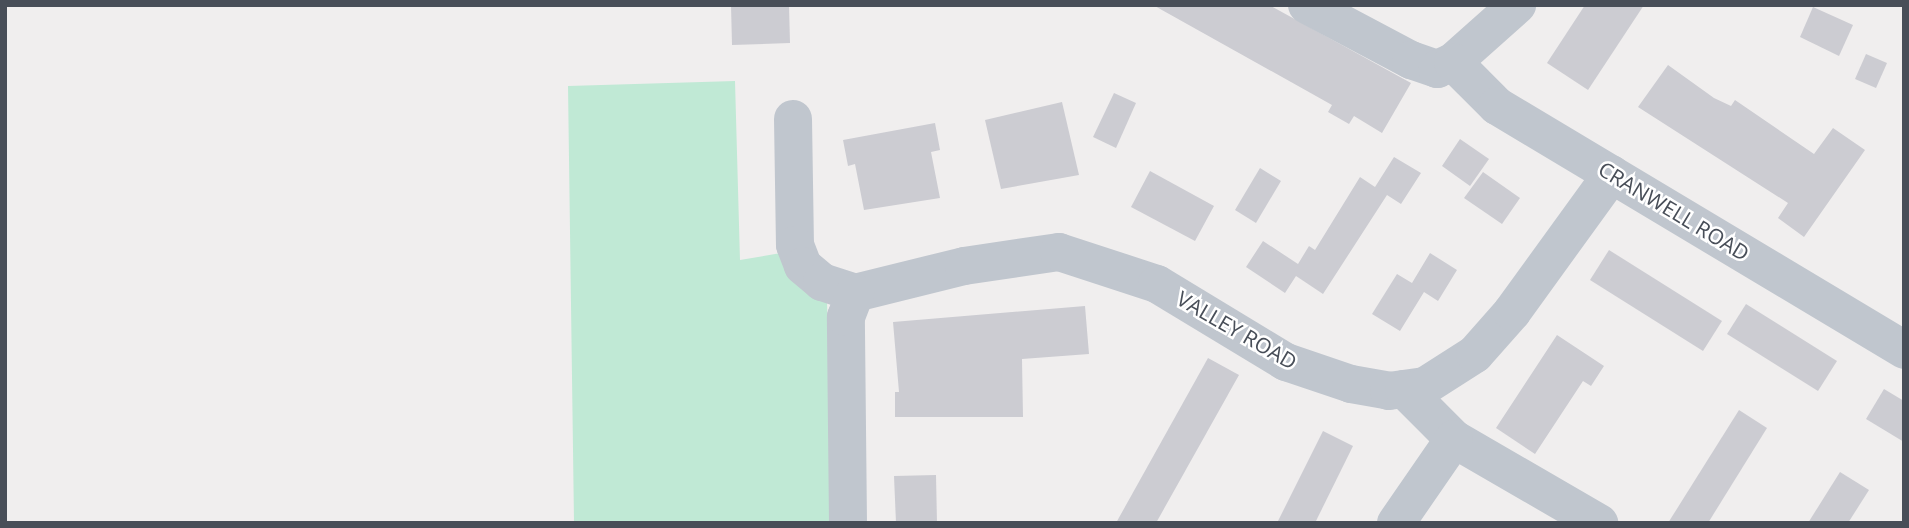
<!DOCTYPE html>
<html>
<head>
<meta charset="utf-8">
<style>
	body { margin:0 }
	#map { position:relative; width:1909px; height:528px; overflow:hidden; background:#f0eeee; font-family:"Open Sans",sans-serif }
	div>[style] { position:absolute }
	.green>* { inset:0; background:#c0e9d5 }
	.building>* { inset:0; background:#ccccd2 }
	.minor>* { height:38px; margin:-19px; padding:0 19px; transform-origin:19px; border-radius:19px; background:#c0c6ce }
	span { translate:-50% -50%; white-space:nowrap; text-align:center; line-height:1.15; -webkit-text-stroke:5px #fff; paint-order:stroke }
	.street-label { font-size:21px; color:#484e58 }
	.frame { position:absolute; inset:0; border:7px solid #484e58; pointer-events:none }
</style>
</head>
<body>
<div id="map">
	<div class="green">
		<div style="clip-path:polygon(735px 81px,740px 260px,781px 253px,827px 300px,832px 523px,574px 523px,568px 86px)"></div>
	</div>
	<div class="building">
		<div style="clip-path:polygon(731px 5px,789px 5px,790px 43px,732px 45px)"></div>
		<div style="clip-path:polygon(1153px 5px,1269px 5px,1411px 83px,1382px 133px,1354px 116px,1349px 124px,1328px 112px,1332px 105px)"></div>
		<div style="clip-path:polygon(1585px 5px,1644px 5px,1588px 90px,1547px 63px)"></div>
		<div style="clip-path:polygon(1813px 7px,1853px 25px,1839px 56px,1800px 37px)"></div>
		<div style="clip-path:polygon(1866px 54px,1887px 63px,1876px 88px,1855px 79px)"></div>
		<div style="clip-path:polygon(1668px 65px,1714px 98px,1731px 106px,1735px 100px,1814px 154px,1833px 128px,1865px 150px,1804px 237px,1778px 218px,1788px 203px,1638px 107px)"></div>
		<div style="clip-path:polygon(1114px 93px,1136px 103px,1116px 148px,1093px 137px)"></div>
		<div style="clip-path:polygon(1062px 102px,1079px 175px,1001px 189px,985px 120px)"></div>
		<div style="clip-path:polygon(935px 123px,940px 150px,931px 152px,940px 198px,864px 210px,855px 164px,848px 166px,843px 140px)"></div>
		<div style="clip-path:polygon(1460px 139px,1489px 159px,1470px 186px,1442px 166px)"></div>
		<div style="clip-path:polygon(1394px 157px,1421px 173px,1401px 204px,1387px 195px,1323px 294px,1296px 276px,1285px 293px,1246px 267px,1263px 241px,1298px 264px,1309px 246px,1315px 250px,1360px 177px,1375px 187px)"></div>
		<div style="clip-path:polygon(1260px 168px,1281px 181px,1256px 223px,1235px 210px)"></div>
		<div style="clip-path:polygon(1150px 171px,1214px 206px,1195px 241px,1131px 207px)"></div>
		<div style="clip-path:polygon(1483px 172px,1520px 198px,1502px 224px,1464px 198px)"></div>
		<div style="clip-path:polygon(1609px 250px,1722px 321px,1703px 351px,1590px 280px)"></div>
		<div style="clip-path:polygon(1430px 253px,1457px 270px,1438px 301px,1424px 292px,1400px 331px,1372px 314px,1397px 274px,1412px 283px)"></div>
		<div style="clip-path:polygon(1746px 304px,1837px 361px,1818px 391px,1727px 334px)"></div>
		<div style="clip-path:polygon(1085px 306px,1089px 354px,1022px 359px,1023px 417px,895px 417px,895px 392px,899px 392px,893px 322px)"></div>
		<div style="clip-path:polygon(1557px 335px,1604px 366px,1591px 386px,1583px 381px,1535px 454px,1496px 428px)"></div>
		<div style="clip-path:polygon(1208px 358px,1239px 375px,1156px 523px,1116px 523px)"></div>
		<div style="clip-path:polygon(1884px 389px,1904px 401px,1904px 442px,1866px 419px)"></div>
		<div style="clip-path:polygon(1739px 410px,1767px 428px,1708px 523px,1668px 523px)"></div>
		<div style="clip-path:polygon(1323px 431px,1353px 446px,1315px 523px,1277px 523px)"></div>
		<div style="clip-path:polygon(1840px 472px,1869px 490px,1848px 523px,1808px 523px)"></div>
		<div style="clip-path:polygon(936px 475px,937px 523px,896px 523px,894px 476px)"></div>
	</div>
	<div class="minor">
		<div style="left:1307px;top:5px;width:118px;rotate:27.9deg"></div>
		<div style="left:1411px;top:60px;width:28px;rotate:19deg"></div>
		<div style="left:1437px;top:69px;width:17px;rotate:-24deg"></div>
		<div style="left:1453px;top:62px;width:86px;rotate:-41.7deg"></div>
		<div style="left:1453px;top:62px;width:62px;rotate:45deg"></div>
		<div style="left:1497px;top:106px;width:475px;rotate:30.9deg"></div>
		<div style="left:793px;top:119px;width:126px;rotate:89.1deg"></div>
		<div style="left:795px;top:245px;width:22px;rotate:69deg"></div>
		<div style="left:803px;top:266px;width:25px;rotate:40deg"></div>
		<div style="left:822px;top:282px;width:35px;rotate:18deg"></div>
		<div style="left:855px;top:293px;width:112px;rotate:-13.9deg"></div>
		<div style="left:964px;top:266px;width:96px;rotate:-8.4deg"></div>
		<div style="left:1059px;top:252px;width:103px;rotate:18.1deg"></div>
		<div style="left:1157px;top:284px;width:151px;rotate:31.2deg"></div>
		<div style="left:1286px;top:362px;width:69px;rotate:18.7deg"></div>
		<div style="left:1351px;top:384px;width:39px;rotate:10deg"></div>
		<div style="left:1389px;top:391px;width:36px;rotate:-8deg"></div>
		<div style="left:1425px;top:386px;width:59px;rotate:-32.6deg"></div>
		<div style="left:1475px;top:354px;width:56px;rotate:-48.6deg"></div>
		<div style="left:1512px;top:312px;width:170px;rotate:-54.1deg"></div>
		<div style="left:1404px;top:389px;width:71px;rotate:45deg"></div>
		<div style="left:1454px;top:439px;width:168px;rotate:30.1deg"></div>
		<div style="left:848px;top:523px;width:206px;rotate:-90.6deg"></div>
		<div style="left:846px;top:317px;width:26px;rotate:-69deg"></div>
		<div style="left:1396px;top:523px;width:102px;rotate:-55.4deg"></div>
	</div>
	<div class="street-label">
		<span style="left:1674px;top:211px;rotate:31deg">CRANWELL ROAD</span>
		<span style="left:1237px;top:330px;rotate:30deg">VALLEY ROAD</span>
	</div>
	<div class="frame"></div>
</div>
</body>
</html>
